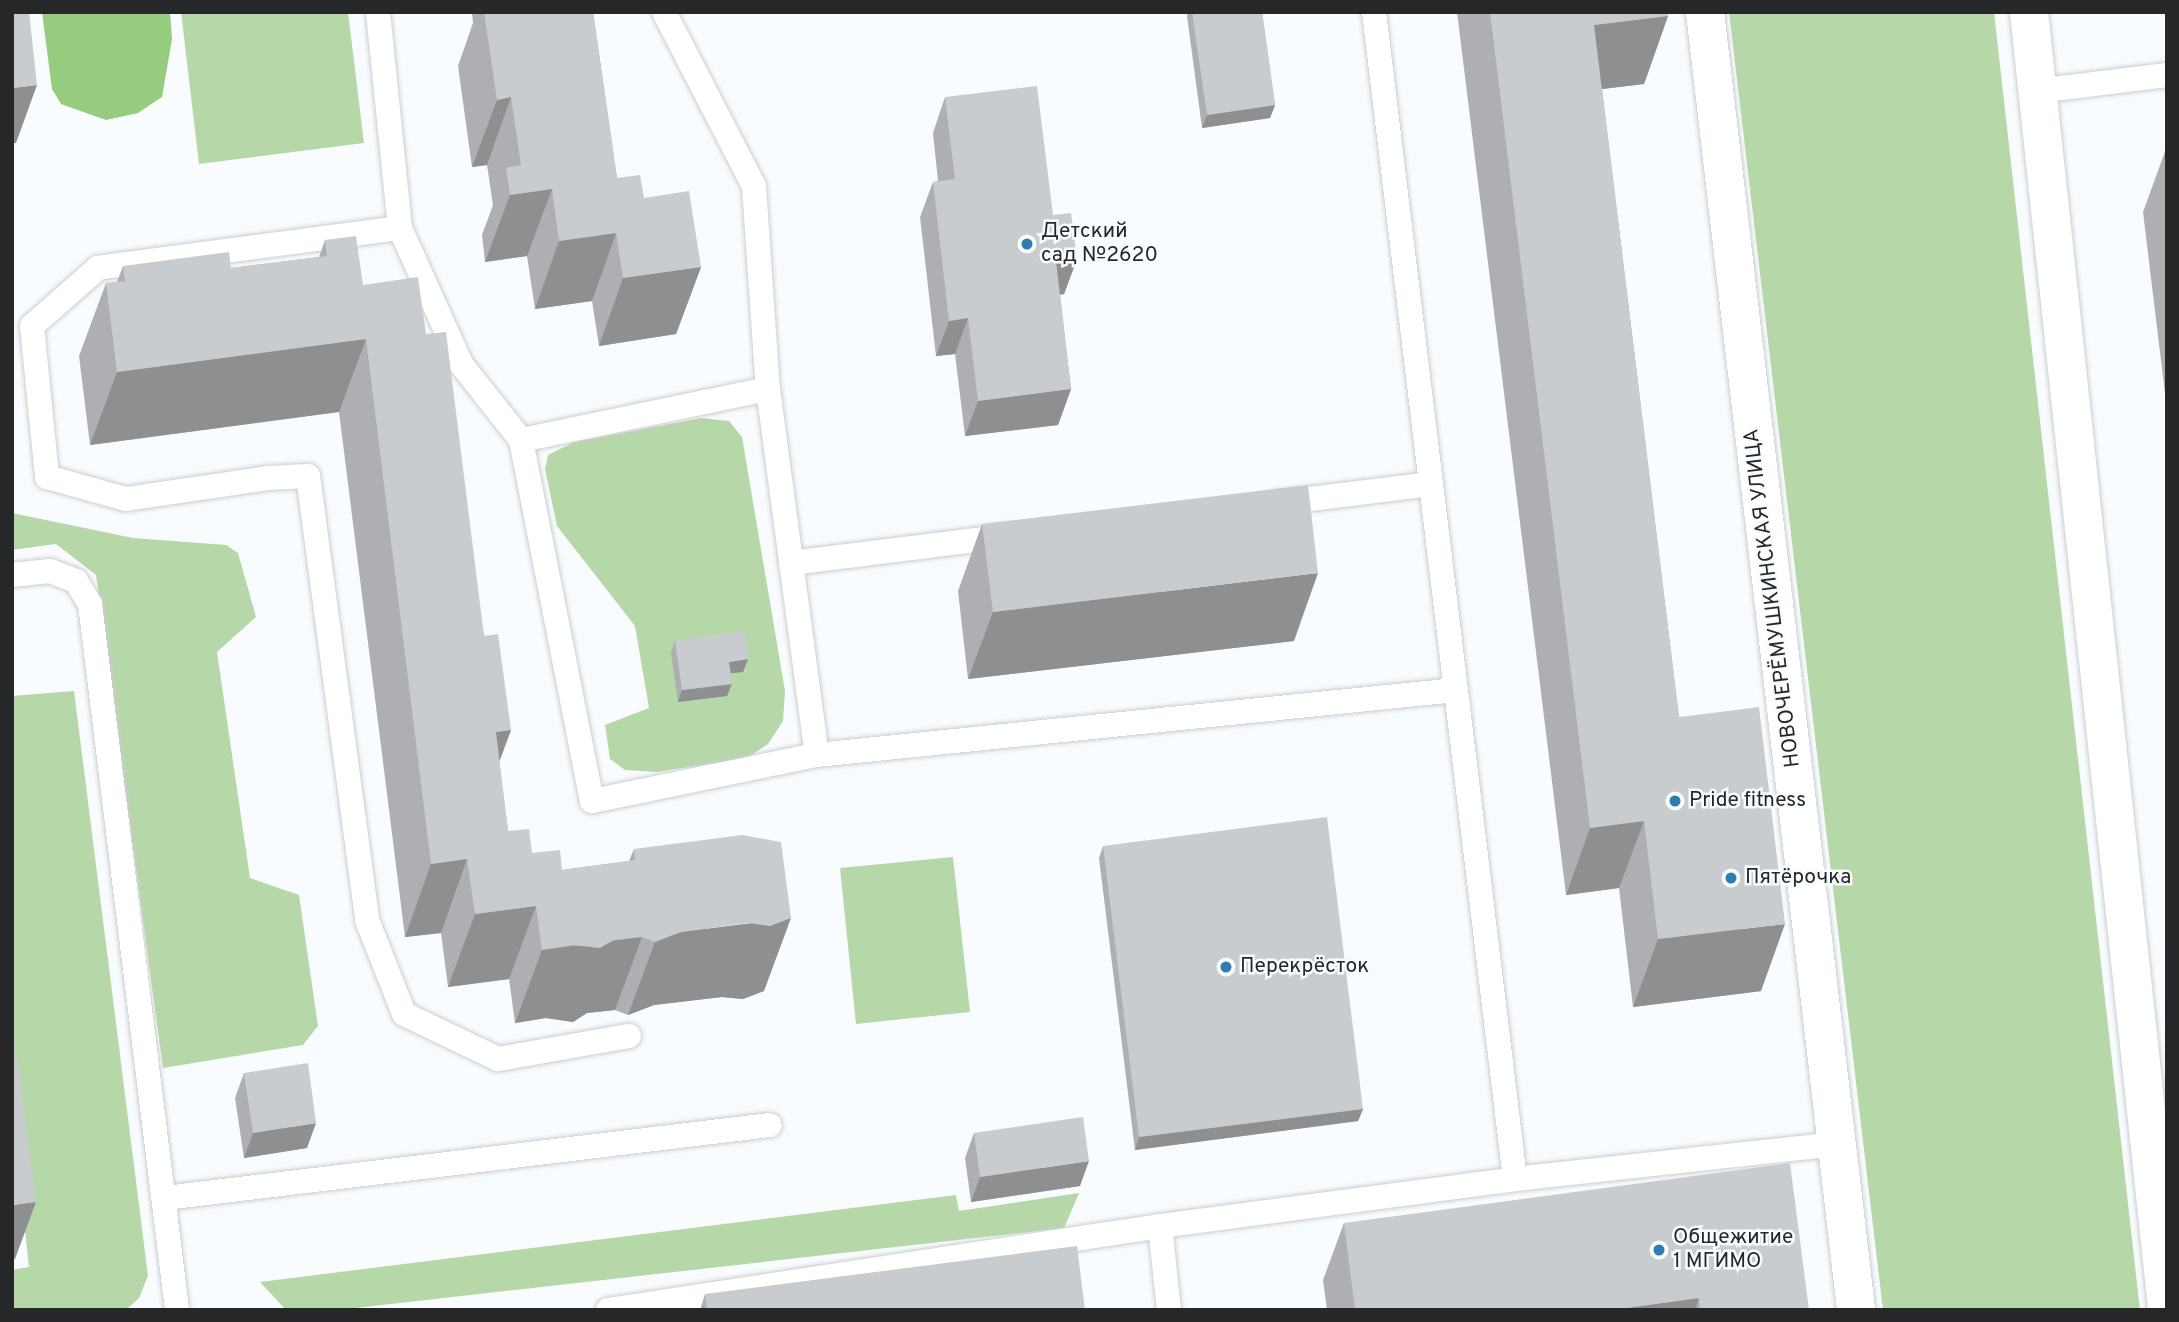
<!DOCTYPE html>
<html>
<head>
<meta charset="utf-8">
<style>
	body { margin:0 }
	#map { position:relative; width:2179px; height:1322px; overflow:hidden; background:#f9fcfe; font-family:Overpass,sans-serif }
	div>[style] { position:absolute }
	.green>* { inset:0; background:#b6d7a8 }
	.forest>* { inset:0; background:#95cc7e }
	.roads { filter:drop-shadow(0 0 2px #cbced1) drop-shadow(0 0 2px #cbced1) }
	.lane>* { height:24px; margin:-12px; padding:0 12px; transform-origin:12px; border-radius:12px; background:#fff }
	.secondary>* { height:38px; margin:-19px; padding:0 19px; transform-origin:19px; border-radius:19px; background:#fff }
	.wall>* { inset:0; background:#adafb2 }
	.shaded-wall>* { inset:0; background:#8d8f91 }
	.building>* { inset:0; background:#c9cccf }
	.dots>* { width:19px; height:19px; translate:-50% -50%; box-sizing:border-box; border:4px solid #f9fcfe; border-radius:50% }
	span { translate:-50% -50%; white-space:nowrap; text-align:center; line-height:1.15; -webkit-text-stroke:5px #f9fcfe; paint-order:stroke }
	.poi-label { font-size:21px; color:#262728 }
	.left { translate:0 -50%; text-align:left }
	.street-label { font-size:21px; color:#262728 }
	.frame { position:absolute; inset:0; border:14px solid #262728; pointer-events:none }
</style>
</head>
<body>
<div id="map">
	<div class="green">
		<div style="clip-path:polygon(181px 12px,348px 12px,364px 143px,199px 164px)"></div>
		<div style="clip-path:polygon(1729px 12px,1994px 12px,2140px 1310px,1883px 1310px)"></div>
		<div style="clip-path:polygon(701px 418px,729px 421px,742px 437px,785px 691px,783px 721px,768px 744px,747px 758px,657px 772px,625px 770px,610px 759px,605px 725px,649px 708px,635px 626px,557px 526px,545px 469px,548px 455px,574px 442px)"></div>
		<div style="clip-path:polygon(12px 513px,133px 538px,226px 545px,238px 553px,256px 617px,217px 652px,250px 878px,299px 895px,318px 1026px,303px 1045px,163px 1068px,96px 575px,56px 544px,12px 550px)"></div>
		<div style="clip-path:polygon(74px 691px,148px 1276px,139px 1298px,126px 1310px,12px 1310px,12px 1270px,29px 1267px,12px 1113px,12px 696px)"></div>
		<div style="clip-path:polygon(953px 857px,970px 1012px,856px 1024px,840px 868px)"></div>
		<div style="clip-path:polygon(1079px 1193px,1064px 1228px,338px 1310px,286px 1310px,260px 1282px,956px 1195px,959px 1211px)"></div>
	</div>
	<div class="forest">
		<div style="clip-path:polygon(42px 12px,170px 12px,172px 39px,162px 97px,138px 113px,106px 120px,61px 104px,52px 89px)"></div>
	</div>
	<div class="roads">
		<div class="lane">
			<div style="left:378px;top:12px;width:217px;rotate:84.2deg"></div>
			<div style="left:400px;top:228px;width:149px;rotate:65.8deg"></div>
			<div style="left:461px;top:364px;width:97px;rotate:51.7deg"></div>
			<div style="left:664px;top:12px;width:196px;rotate:62.7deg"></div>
			<div style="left:754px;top:186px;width:203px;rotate:86.1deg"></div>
			<div style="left:768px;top:389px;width:369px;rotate:82.4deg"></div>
			<div style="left:1374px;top:12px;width:1175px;rotate:83.11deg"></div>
			<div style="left:2037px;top:91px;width:131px;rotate:-7deg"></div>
			<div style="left:400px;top:228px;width:305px;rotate:172.5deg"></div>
			<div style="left:98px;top:268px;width:88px;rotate:138.7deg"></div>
			<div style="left:32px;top:326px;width:152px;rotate:84.3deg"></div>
			<div style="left:47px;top:477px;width:82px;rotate:15.6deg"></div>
			<div style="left:126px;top:499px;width:145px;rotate:-8.4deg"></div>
			<div style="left:269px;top:478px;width:39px;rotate:-3deg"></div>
			<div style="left:308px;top:476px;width:448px;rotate:82.4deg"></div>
			<div style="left:367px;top:920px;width:101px;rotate:68.5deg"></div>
			<div style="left:404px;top:1014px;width:104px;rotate:25.6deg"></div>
			<div style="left:498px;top:1059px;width:133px;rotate:-10deg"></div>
			<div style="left:768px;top:389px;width:252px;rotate:168.3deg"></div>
			<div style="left:521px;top:440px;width:368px;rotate:78.9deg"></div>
			<div style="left:592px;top:801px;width:230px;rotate:-11.6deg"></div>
			<div style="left:817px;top:755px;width:642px;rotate:-5.81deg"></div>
			<div style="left:1278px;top:503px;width:154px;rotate:-7.1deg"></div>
			<div style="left:791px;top:563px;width:220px;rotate:-7.1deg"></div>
			<div style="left:12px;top:575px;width:38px;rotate:-6deg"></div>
			<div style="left:50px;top:571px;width:28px;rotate:21deg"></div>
			<div style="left:76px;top:581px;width:27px;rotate:59deg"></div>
			<div style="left:90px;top:604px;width:711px;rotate:82.97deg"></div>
			<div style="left:165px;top:1198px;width:609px;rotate:-6.88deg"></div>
			<div style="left:1160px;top:1226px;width:84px;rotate:83.9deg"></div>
			<div style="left:608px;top:1310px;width:558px;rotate:-8.65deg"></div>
			<div style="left:1160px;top:1226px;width:358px;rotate:-7.5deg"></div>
			<div style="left:1515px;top:1179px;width:322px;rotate:-6.2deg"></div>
		</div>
		<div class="secondary">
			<div style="left:1705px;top:12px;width:1307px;rotate:83.36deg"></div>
			<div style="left:2029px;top:12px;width:1302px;rotate:83.92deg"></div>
		</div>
	</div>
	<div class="wall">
		<div style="clip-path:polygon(472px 12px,593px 12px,617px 178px,644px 198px,701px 267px,676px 334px,599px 346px,592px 301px,535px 309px,527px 256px,485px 262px,482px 235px,493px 205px,487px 165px,472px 167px,458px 66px,473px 23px)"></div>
		<div style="clip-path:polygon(1188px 12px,1262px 12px,1275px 105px,1270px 118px,1202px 128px,1187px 16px)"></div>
		<div style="clip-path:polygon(1457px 12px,1668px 12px,1668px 16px,1644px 84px,1602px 89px,1679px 717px,1761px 991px,1633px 1007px,1619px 888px,1566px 895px)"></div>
		<div style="clip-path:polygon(945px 97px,1053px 215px,1077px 259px,1064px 294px,1060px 295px,1071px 389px,1058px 425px,965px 436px,955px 354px,936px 356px,920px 217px,933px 182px,938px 181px,933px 133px)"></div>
		<div style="clip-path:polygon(2167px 146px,2167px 410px,2143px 212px)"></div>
		<div style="clip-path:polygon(325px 240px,363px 285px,426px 334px,484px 636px,511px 730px,499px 762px,508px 831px,532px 853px,562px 870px,629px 861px,634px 849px,764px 991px,743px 999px,722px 997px,654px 1005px,628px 1015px,615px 1010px,587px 1013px,573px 1022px,546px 1018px,515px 1023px,509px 979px,448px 987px,441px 933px,405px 937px,339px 412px,90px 445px,79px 356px,106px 283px,117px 282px,123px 266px,231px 268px,319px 257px)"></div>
		<div style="clip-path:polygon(982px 524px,1294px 641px,968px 679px,958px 591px)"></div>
		<div style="clip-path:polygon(675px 640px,748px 659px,743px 672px,731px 673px,727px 696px,678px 702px,671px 653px)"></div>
		<div style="clip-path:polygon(1103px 846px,1363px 1109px,1358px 1121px,1135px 1150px,1099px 858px)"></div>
		<div style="clip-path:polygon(244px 1073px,307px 1148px,244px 1158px,235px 1098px)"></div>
		<div style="clip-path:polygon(974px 1133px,1080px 1186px,971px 1202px,965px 1158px)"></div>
		<div style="clip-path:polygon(1344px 1223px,1809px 1310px,1327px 1310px,1323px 1280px)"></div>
		<div style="clip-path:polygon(705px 1294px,1085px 1310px,700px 1310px)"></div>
	</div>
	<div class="shaded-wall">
		<div style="clip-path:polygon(1668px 16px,1644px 84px,1569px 93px,1594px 25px)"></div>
		<div style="clip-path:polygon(37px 85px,16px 143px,12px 143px,12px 88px)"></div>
		<div style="clip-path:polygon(511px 97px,487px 165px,472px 167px,497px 100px)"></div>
		<div style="clip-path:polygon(1275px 105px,1270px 118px,1202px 128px,1207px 115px)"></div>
		<div style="clip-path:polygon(552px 189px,527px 256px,485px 262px,510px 195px)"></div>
		<div style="clip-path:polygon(616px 233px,592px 301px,535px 309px,559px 241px)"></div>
		<div style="clip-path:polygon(1077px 259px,1064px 294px,1043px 296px,1056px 261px)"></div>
		<div style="clip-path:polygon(701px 267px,676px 334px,599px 346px,623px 278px)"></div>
		<div style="clip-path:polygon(968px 318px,955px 354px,936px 356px,949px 321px)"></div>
		<div style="clip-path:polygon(366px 339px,339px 412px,90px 445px,117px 372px)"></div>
		<div style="clip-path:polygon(1071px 389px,1058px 425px,965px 436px,978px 401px)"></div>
		<div style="clip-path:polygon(1318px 573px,1294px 641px,968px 679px,993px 612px)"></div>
		<div style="clip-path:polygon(748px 659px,743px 672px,724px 674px,729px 662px)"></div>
		<div style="clip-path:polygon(732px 684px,727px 696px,678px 702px,682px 690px)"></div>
		<div style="clip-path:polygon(511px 730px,484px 803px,496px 732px)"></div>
		<div style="clip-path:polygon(1644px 821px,1619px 888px,1566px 895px,1590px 828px)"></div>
		<div style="clip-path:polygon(467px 859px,441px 933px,405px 937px,431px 864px)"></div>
		<div style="clip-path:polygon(536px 906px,509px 979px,448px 987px,475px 914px)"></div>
		<div style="clip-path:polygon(791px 918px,764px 991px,743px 999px,722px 997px,654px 1005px,628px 1015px,655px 942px,681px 932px)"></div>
		<div style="clip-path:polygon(1785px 924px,1761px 991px,1633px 1007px,1658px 939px)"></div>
		<div style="clip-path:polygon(642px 937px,615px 1010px,587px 1013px,573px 1022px,546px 1018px,515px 1023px,542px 950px)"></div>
		<div style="clip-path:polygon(1363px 1109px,1358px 1121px,1135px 1150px,1139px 1137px)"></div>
		<div style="clip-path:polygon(316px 1123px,307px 1148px,244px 1158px,253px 1133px)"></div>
		<div style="clip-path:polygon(1089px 1161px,1080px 1186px,971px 1202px,980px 1177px)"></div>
		<div style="clip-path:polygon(36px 1202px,15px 1259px,12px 1259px,12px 1205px)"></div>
		<div style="clip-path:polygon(1699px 1298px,1695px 1310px,1612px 1310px)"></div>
	</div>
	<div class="building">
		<div style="clip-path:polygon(12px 12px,29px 12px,37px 85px,12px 88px)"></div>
		<div style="clip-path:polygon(484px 12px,593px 12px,617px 178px,640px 175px,644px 198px,689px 191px,701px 267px,623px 278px,616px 233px,559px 241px,552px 189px,510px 195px,506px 168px,521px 165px,511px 97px,497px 100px)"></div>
		<div style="clip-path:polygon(1192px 12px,1262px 12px,1275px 105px,1207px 115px)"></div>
		<div style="clip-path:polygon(1490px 12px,1668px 12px,1668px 16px,1594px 25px,1679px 717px,1759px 707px,1785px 924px,1658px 939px,1644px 821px,1590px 828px)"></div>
		<div style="clip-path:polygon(1037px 86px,1053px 215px,1071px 213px,1077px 259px,1056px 261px,1071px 389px,978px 401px,968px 318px,949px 321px,933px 182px,955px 179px,945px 97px)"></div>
		<div style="clip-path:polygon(356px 236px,363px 285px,418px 277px,426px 334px,446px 332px,484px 636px,498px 634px,511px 730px,496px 732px,508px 831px,529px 829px,532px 853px,560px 850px,562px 870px,635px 860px,634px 849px,742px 835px,781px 842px,791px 918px,770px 926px,748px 923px,681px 932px,655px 942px,642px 937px,614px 940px,600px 948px,572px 945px,542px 950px,536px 906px,475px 914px,467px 859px,431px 864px,366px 339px,117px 372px,106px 283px,125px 281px,123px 266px,229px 252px,231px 268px,327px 256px,325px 240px)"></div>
		<div style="clip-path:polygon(1308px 485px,1318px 573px,993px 612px,982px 524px)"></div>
		<div style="clip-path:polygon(745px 631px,748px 659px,729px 662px,732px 684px,682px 690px,675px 640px)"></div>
		<div style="clip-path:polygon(1327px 817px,1363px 1109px,1139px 1137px,1103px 846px)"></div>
		<div style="clip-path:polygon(12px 1020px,36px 1202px,12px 1205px)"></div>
		<div style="clip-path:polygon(308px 1063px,316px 1123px,253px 1133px,244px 1073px)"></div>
		<div style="clip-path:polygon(1083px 1117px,1089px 1161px,980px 1177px,974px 1133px)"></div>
		<div style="clip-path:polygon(1790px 1163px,1809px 1310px,1700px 1310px,1699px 1298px,1612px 1310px,1355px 1310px,1344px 1223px)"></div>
		<div style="clip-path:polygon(1077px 1246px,1085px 1310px,707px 1310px,705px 1294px)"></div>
	</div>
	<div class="dots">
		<div style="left:1027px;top:244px;background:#2f7daf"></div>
		<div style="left:1675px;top:801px;background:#2f7daf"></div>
		<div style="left:1731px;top:878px;background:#2f7daf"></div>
		<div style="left:1226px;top:967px;background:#2f7daf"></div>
		<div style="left:1659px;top:1250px;background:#2f7daf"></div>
	</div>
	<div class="poi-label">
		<span class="left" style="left:1041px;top:244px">Детский<br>сад №2620</span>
		<span class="left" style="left:1689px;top:801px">Pride fitness</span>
		<span class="left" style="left:1745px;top:878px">Пятёрочка</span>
		<span class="left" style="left:1240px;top:967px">Перекрёсток</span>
		<span class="left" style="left:1673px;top:1250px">Общежитие<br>1 МГИМО</span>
	</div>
	<div class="street-label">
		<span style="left:1773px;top:598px;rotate:-97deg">НОВОЧЕРЁМУШКИНСКАЯ УЛИЦА</span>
	</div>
	<div class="frame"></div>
</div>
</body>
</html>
